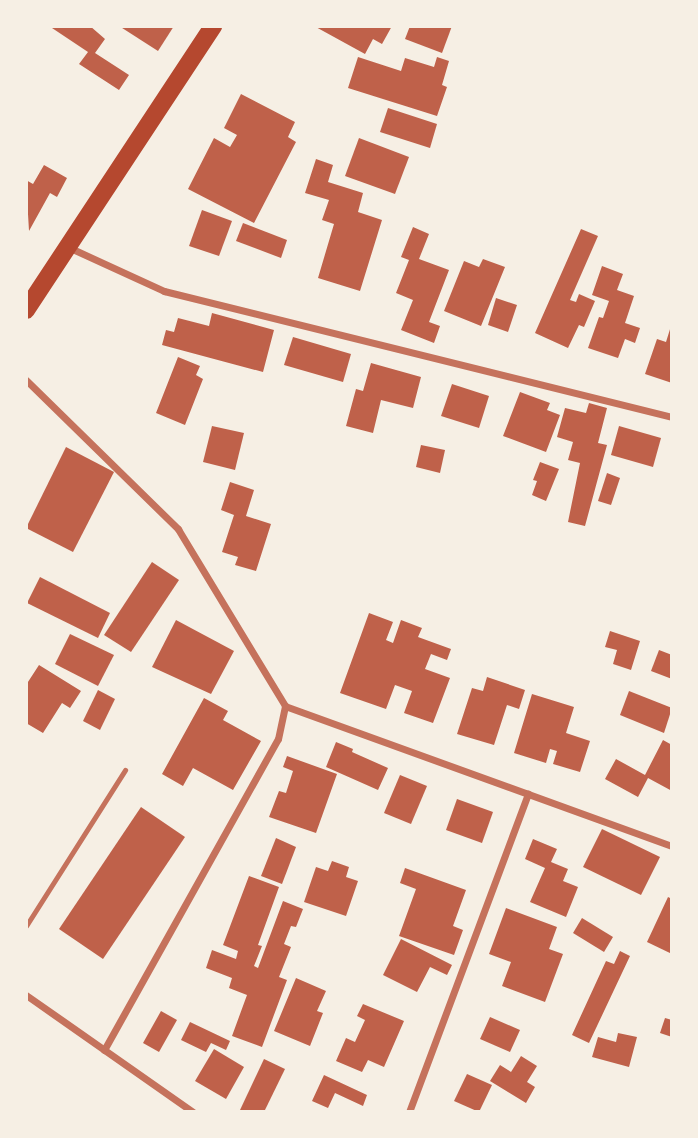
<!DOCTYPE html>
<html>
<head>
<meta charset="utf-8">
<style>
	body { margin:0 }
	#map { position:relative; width:698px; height:1138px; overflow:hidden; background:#f6efe4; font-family:Raleway,sans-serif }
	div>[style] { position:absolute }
	.building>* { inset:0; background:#bf614a }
	.service>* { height:5px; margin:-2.5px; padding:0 2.5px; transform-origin:2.5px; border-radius:2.5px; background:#c5725c }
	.minor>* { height:7px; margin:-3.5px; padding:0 3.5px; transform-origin:3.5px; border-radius:3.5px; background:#c5725c }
	.primary>* { height:18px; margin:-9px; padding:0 9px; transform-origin:9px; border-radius:9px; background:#b5482f }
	span { translate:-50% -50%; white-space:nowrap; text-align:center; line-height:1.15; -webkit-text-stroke:6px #f6efe4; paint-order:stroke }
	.frame { position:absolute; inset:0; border:28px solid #f6efe4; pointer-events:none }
</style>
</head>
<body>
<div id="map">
	<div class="building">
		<div style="clip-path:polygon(49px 26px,90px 26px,105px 39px,95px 53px,129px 75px,119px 90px,79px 64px,88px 52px)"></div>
		<div style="clip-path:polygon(119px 26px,174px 26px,158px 51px)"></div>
		<div style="clip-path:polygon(314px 26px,392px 26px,382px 44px,373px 39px,365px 54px)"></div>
		<div style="clip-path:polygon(410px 26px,452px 26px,442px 53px,405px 39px)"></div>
		<div style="clip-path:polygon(358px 57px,401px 71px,405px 58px,434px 67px,437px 57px,449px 61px,442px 85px,447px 87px,437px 116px,348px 88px)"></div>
		<div style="clip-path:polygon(241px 94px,295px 122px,288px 137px,296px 142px,254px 223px,188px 189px,214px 138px,230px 147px,237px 135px,224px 128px)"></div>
		<div style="clip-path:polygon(388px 108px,437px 124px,430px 148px,380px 132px)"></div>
		<div style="clip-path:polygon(359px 138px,409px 157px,395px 194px,345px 176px)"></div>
		<div style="clip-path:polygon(316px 159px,333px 165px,328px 182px,363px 193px,358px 212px,382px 220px,360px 291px,318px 278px,334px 224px,322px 220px,329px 200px,305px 193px)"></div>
		<div style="clip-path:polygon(44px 165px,67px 178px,57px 197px,50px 193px,29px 231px,26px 180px,33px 184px)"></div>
		<div style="clip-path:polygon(202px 210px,232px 221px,219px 256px,189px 246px)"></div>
		<div style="clip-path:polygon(243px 223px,287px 240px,281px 258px,236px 241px)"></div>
		<div style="clip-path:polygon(413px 227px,429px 234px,419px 259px,449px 270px,429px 322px,440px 326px,434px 343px,401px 330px,413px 300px,396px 293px,409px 260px,401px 257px)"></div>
		<div style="clip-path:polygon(581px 229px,598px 236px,570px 300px,576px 302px,579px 294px,595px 301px,584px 327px,579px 325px,568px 348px,535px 333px)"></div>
		<div style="clip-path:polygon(483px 259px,505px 267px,481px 326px,444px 311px,464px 261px,479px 267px)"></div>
		<div style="clip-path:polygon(602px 266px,623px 274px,617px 290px,634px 296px,625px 323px,640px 328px,635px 343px,625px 339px,618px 358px,588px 348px,599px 317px,603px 318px,609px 301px,592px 295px)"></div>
		<div style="clip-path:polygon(496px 298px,517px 305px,508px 332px,488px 325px)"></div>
		<div style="clip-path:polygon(212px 313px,274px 330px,263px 372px,162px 345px,166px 330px,174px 332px,178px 318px,209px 326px)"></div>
		<div style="clip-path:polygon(671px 326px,672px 327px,672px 383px,645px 374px,657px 339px,666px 342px)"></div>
		<div style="clip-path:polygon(293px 337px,351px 354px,343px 382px,284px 365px)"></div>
		<div style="clip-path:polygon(178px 357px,200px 366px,196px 375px,203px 379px,185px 425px,156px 413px)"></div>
		<div style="clip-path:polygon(371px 363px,421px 377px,413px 408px,381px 400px,373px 433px,346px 426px,356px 389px,363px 391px)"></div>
		<div style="clip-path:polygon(452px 384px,489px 396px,479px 428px,441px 416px)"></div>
		<div style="clip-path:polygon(520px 392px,550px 403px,547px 410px,560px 415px,546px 452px,503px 436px)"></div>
		<div style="clip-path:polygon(589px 403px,607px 408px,598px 443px,607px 445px,585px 526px,568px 522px,580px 463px,568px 460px,573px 442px,557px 437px,565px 408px,586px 413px)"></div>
		<div style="clip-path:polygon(212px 426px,244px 433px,235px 470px,203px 462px)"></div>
		<div style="clip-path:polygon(619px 426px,661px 438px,653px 467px,611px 455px)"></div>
		<div style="clip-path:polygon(421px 445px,445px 450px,440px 473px,416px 467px)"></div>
		<div style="clip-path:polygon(66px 447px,114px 472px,73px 552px,26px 528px)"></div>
		<div style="clip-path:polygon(540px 462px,559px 469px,546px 501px,532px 495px,537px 481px,533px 480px)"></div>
		<div style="clip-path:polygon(607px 473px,620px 478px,611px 505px,598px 501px)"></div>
		<div style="clip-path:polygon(230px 482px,254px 490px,246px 516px,271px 524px,256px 571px,235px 565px,238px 557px,222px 552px,234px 515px,221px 510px)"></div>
		<div style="clip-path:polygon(152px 562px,179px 580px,131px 652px,104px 635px)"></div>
		<div style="clip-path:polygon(40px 577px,110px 613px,98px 638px,27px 603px)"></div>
		<div style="clip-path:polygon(369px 613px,393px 622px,386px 640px,393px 643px,401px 620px,422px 628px,418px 637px,451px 649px,447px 660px,431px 654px,425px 669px,450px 678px,433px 723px,404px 713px,412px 691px,395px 685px,386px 709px,340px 693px)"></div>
		<div style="clip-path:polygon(176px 620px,234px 651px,211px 694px,152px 667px)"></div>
		<div style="clip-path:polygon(610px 631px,640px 641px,631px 670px,613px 664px,617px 650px,605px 647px)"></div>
		<div style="clip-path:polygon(70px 634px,114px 655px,98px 686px,55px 664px)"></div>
		<div style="clip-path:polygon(659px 650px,672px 655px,672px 679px,651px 671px)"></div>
		<div style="clip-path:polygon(39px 665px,81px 691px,70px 708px,62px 703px,43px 733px,26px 723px,26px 685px)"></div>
		<div style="clip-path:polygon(487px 677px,525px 690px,519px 709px,507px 705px,494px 745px,457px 734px,472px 688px,483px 691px)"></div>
		<div style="clip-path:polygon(98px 690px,115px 699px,100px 730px,83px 721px)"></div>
		<div style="clip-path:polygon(629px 691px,672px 708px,664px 733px,620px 715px)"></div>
		<div style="clip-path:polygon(532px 694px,574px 707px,566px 733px,590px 741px,580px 772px,553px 764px,557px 751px,550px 749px,546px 763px,514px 753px)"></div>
		<div style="clip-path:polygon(204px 698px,228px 711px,223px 720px,261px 741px,233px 790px,193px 768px,183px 786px,162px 774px)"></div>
		<div style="clip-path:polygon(663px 740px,672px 745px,672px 791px,648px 778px,638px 797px,605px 779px,616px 759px,645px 775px)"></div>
		<div style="clip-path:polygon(336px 742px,353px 749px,352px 752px,388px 768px,378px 790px,326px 767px)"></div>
		<div style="clip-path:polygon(287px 756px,337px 774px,316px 833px,269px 817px,279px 791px,286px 793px,293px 771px,283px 767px)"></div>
		<div style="clip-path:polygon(400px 775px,427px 786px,411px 824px,384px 813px)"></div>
		<div style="clip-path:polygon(457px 799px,493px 812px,482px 843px,446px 830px)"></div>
		<div style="clip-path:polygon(141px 807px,185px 837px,103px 959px,59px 929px)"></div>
		<div style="clip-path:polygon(602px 829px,660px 857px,641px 895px,583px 867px)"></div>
		<div style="clip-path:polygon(276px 838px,296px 847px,282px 884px,261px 876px)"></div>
		<div style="clip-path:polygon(533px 839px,557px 849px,551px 862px,568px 869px,563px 881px,578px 887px,566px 917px,530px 902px,545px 868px,525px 859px)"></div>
		<div style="clip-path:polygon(332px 861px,349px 867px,346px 877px,358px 881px,346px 916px,304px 902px,316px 867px,328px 871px)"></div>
		<div style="clip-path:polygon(405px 868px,466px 890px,453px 926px,463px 930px,454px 955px,399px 936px,416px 889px,400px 883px)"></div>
		<div style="clip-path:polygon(249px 876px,279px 887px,258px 945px,262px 946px,254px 966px,258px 968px,283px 901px,303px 909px,296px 927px,291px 926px,284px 944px,291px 947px,279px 977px,287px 980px,262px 1047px,232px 1036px,247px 995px,229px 988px,232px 978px,206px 968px,212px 950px,236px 959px,238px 951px,223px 945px)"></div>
		<div style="clip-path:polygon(668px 897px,672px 899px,672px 954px,647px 942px)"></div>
		<div style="clip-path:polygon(506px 908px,557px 927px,549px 949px,563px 954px,545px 1002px,502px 986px,511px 962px,489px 954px)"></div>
		<div style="clip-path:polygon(582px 918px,613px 937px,604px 952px,573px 933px)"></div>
		<div style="clip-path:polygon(401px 939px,452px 965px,447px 975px,430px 967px,417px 992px,383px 975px)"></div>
		<div style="clip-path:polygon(620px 951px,630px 956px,589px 1043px,572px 1035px,606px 961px,614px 964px)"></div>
		<div style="clip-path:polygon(296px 978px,326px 991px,317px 1011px,323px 1013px,310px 1046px,274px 1031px)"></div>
		<div style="clip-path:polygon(363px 1004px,404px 1021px,384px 1067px,368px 1060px,362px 1072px,336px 1061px,346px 1038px,355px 1042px,365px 1020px,357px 1016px)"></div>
		<div style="clip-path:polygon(161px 1011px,177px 1020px,159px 1052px,143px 1043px)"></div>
		<div style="clip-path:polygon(490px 1017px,520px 1030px,510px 1052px,480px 1039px)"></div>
		<div style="clip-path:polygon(665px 1018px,672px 1020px,672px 1037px,660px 1033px)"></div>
		<div style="clip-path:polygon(190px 1022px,230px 1041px,226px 1050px,211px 1043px,206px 1052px,181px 1040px)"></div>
		<div style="clip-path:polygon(618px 1033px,637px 1037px,629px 1067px,592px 1057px,598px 1037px,616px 1042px)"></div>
		<div style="clip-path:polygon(214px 1049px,244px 1067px,226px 1099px,195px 1081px)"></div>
		<div style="clip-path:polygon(521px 1056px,537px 1066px,527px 1082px,535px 1087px,526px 1103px,490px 1081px,500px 1065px,511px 1072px)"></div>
		<div style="clip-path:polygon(264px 1059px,285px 1069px,264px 1112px,243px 1112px,240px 1110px)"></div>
		<div style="clip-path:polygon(467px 1074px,492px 1085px,479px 1112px,454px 1101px)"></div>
		<div style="clip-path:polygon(324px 1075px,367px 1095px,363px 1106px,335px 1093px,328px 1108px,312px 1101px)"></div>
	</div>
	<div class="service">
		<div style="left:26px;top:926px;width:185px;rotate:-57.6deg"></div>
	</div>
	<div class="minor">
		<div style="left:68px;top:247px;width:106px;rotate:24.6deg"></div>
		<div style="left:164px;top:291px;width:523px;rotate:13.93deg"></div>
		<div style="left:26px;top:380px;width:213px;rotate:44.4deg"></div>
		<div style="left:178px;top:529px;width:207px;rotate:58.8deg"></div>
		<div style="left:285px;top:706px;width:412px;rotate:19.9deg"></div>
		<div style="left:26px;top:995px;width:204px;rotate:35deg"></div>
		<div style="left:104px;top:1050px;width:356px;rotate:-60.8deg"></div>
		<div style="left:278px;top:739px;width:34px;rotate:-78deg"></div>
		<div style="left:409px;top:1112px;width:340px;rotate:-69.5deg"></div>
	</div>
	<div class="primary">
		<div style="left:26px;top:310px;width:340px;rotate:-56.6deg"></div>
	</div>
	<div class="frame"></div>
</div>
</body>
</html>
